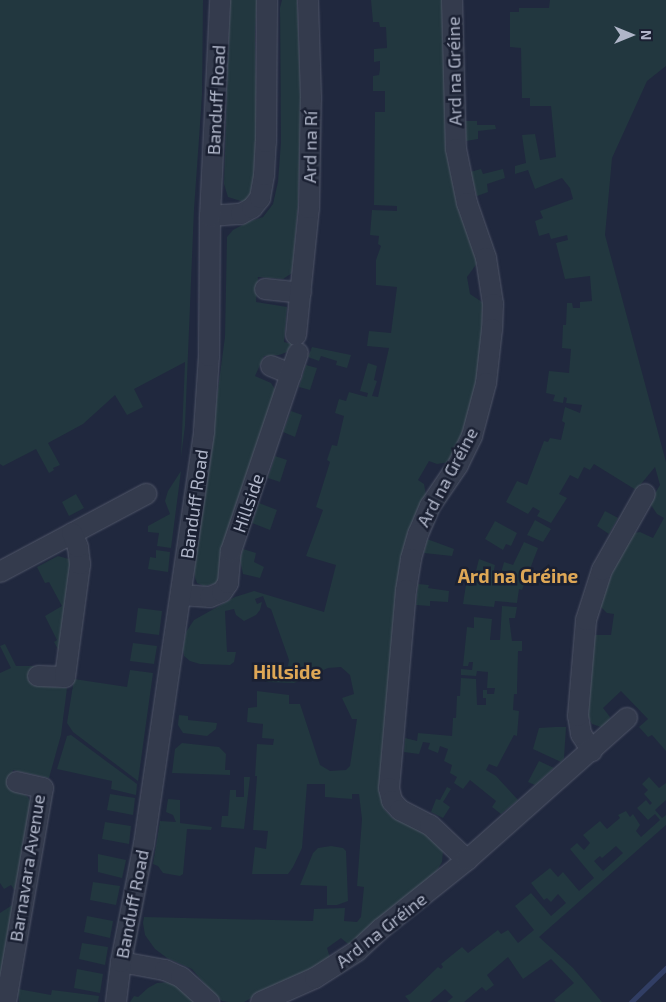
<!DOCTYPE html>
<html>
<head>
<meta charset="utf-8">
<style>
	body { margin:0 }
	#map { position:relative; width:666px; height:1002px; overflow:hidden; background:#20283e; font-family:"Exo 2",sans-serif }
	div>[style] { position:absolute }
	.green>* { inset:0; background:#22373f }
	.stream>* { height:5px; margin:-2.5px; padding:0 2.5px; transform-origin:2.5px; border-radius:2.5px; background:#313e64 }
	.roads { filter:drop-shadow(0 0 1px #505668) drop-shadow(0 0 1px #505668) }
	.minor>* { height:20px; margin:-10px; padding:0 10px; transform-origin:10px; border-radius:10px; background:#343b4d }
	span { translate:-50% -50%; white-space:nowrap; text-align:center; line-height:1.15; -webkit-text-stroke:5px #1a2032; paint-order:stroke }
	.street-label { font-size:18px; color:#b0b6c9 }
	.neighbourhood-label { font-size:19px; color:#dea756; font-weight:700 }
	.north { position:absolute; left:606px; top:10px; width:50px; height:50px; -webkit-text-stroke:4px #1a2032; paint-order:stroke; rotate:90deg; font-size:14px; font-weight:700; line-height:20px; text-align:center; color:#b0b6c9 }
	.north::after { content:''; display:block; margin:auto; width:18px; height:22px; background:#b0b6c9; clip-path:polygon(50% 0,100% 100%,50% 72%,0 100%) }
</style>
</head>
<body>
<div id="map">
	<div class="green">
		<div style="clip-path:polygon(0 0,203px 0,202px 96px,194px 209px,185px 426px,181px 457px,185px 362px,134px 389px,143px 407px,127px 415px,115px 395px,83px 424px,48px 443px,60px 465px,53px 468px,54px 470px,49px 473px,36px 449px,3px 466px,0 464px)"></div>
		<div style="clip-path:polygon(230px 0,257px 0,255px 34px,257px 143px,253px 190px,249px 199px,244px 202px,228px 197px,224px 184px)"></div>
		<div style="clip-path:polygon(282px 0,297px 0,301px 100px,298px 206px,292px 273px,283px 279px,258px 277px,256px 302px,287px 307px,284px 342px,292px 344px,287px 352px,279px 355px,264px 356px,255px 376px,271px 383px,275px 389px,218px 583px,204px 586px,197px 583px,195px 578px,194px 567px,225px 337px,227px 237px,233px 230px,248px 222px,263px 217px,273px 204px,278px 182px,281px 142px,280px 8px)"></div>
		<div style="clip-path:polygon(371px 0,444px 0,446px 139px,451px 174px,478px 262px,467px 277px,470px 294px,485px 304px,484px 354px,465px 434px,449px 462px,437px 464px,429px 461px,418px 480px,424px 484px,426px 495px,381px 789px,384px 809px,393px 818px,417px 826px,436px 841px,443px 851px,442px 862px,436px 872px,381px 916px,352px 944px,349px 945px,341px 938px,327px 948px,330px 958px,314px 969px,279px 983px,244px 1002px,228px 1002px,222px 1001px,209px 989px,192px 969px,167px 958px,155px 949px,145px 935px,143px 923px,144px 917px,313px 921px,314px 909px,345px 908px,344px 921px,357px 922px,361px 917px,364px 887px,357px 886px,362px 819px,359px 794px,352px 794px,352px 799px,325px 797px,325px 784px,307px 784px,302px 848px,293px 867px,288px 874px,252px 874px,255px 847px,266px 849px,268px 831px,253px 830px,257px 776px,255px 776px,257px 744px,273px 745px,274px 739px,262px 738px,263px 724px,247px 722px,248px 708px,257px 707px,257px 691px,289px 695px,289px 704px,300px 704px,320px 765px,330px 771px,346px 770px,350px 766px,357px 719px,352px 719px,342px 698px,354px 694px,350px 675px,341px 667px,328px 668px,294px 683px,266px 682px,264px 672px,288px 666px,289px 660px,271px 609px,267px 607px,263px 596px,255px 599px,257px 604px,262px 602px,260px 610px,256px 615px,244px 621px,236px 615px,234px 609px,225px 611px,227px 652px,236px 652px,234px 662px,230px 665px,200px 664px,190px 661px,184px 656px,183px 649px,186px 632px,194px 620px,235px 597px,254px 591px,324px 612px,336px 565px,306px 556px,323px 510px,316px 507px,330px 462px,327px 460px,332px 445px,337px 446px,344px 416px,335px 413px,339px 399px,346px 401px,349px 392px,367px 397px,368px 393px,360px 391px,368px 363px,377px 366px,374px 380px,377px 381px,372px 396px,378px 397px,389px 348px,367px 346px,369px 331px,391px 333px,397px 287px,376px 285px,376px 260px,381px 246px,378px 244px,379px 236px,370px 235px,372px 210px,397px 211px,397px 206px,374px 205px,375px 112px,385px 112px,385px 91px,373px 91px,373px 76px,379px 75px,380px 69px,380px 61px,374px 62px,374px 49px,387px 48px,386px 27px,380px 27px,379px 22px,373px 22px)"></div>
		<div style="clip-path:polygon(550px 0,666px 0,666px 66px,647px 81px,612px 158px,605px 235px,666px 462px,666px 751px,652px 735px,648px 737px,639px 727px,648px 719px,621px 691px,603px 708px,610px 717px,607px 727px,601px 727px,592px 724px,587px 714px,593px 640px,595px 635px,611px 635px,614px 614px,607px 613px,601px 607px,601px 599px,625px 544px,634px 533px,640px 532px,653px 538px,664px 518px,657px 514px,651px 505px,651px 500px,660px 485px,655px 467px,636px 490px,594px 464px,590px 470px,584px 467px,578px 479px,570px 475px,559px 494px,567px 498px,551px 523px,537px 516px,540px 511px,533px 507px,528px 514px,506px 502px,517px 481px,527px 485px,544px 441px,548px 442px,550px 438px,561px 440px,565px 423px,562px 421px,565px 407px,580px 413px,582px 405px,566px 403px,567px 398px,564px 397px,563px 403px,553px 401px,555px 395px,546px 393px,549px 371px,569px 373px,571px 349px,562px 348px,563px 325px,566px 325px,567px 303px,572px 303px,573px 308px,580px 308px,580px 302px,592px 301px,590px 276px,565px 279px,556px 243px,568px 240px,567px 235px,551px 239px,549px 233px,539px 236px,535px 221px,543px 218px,540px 211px,573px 199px,570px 188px,562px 178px,535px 189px,528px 170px,515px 174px,515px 166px,526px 163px,522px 135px,535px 134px,540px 160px,556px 157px,551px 106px,530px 106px,530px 98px,522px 98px,521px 48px,510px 47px,510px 12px,519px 12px,519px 8px,549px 8px)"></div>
		<div style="clip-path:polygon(465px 121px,477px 121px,477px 125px,495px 125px,496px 129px,478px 131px,478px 139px,466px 141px)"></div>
		<div style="clip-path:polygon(481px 169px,483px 174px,503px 169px,505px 178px,487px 184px,488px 192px,477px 196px,470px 172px)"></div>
		<div style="clip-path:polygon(312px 347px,351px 355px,347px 368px,336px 365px,337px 361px,321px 356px,319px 361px,308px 357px)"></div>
		<div style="clip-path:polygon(306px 365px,317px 368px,310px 390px,299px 387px)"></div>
		<div style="clip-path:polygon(291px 411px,302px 415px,295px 437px,283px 432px)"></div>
		<div style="clip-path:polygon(275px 456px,287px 460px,280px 482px,268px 478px)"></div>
		<div style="clip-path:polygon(181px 471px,171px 548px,157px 546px,159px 533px,148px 532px,148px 526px,170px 514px,165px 501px,168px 491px)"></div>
		<div style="clip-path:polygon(76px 494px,84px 508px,69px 516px,62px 502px)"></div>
		<div style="clip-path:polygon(259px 503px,277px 510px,270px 530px,252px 523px)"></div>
		<div style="clip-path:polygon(605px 511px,618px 518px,609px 534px,597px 526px)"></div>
		<div style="clip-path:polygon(535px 520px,551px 529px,543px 542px,527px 535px)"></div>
		<div style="clip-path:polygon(495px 521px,517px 533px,511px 546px,506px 544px,503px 550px,485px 539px)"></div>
		<div style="clip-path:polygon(427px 539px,454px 549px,452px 556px,424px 553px)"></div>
		<div style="clip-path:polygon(524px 542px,538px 548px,522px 590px,519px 589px,517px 603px,495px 601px,494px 607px,463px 604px,467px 578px,474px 579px,479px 559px,495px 565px,493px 574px,499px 576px,497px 583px,503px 585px,506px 574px,501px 573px,504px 562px,513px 565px)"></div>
		<div style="clip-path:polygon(243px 549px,256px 553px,254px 562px,264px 567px,260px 578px,243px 574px,240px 559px)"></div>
		<div style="clip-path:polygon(156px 550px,170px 552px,168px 572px,148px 569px,150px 557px,156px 558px)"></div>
		<div style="clip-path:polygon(58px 556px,69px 559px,72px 564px,61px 655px,54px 642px,57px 640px,45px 616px,62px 606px,49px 582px,45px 583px,37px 567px)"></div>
		<div style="clip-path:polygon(418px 584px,429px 585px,428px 588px,449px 591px,448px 602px,430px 601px,430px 606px,416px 605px)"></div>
		<div style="clip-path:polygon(502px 606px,517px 607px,515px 618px,509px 618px,512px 641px,522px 641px,522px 651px,518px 651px,517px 689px,517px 694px,514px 694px,513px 710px,519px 711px,517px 736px,514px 735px,497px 767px,489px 764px,486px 770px,496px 776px,518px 800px,501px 814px,492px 807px,496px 801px,470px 780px,463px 789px,454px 783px,457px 777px,450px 773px,452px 765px,444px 761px,448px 749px,440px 746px,438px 753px,428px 749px,430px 743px,423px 742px,419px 754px,404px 752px,405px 738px,417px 741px,418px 733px,452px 736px,453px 718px,456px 718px,457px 696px,460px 696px,461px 678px,476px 679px,477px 705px,486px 705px,486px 698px,483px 698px,483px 690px,487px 690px,487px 694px,494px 694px,495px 688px,487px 688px,488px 672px,477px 671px,476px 676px,461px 675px,461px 669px,472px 670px,473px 662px,469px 662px,468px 666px,463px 666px,467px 627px,474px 628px,474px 617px,492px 619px,490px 640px,500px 640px)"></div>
		<div style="clip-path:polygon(138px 608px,162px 611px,159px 635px,135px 632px)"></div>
		<div style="clip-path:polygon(133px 643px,157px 646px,154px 664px,130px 661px)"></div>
		<div style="clip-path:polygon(5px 644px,16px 666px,34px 666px,32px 685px,67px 688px,61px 735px,49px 778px,13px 770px,9px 788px,18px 790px,28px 797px,32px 805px,18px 895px,13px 894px,16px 892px,11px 885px,4px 889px,0 883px,0 673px,11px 668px,0 646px)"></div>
		<div style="clip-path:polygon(130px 670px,153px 673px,138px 781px,73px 732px,67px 723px,74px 679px,127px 687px)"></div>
		<div style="clip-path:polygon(179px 715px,188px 716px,188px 720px,217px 723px,216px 729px,207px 736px,183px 733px,178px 725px)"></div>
		<div style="clip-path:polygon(555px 727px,566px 727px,564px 758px,561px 762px,533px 749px,539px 728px)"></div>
		<div style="clip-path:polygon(71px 735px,137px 784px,136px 795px,111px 789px,112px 781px,57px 769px,67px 736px)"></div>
		<div style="clip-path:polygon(182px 743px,219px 747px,226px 754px,225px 770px,230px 770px,230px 775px,172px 773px,175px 749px)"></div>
		<div style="clip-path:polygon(539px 761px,554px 768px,535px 785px,528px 782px)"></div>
		<div style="clip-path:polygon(244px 777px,250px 777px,244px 829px,221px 827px,222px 816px,228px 816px,230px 790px,236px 790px,236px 797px,244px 797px)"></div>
		<div style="clip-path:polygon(evenodd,649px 777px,659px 788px,666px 783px,666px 800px,655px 810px,662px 818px,666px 815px,666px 825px,539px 937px,573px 968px,602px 1002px,556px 1002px,554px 1000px,574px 983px,551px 959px,523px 979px,508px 957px,487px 975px,494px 985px,486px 991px,482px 987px,464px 1002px,447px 1002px,453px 997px,445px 989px,430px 1002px,410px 1002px,405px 996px,410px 994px,438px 967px,441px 969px,443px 967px,441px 964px,462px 947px,468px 953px,498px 930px,501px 934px,508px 930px,518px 943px,534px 930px,515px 906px,531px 893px,551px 916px,566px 903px,558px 894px,551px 902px,547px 898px,544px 900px,531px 883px,550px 868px,558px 877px,563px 872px,579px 891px,594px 878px,570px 849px,577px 843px,584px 850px,590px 843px,583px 835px,600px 821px,607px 829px,620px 818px,618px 815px,626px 811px,630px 817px,633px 814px,640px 825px,636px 831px,641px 837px,660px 820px,655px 814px,648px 820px,637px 808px,646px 800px,650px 805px,652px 803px,644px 794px,648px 790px,642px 784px,649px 777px,616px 846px,623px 853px,603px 871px,594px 861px,600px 856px,602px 858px,616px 846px)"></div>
		<div style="clip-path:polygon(447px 787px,451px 789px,443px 802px,450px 807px,443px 818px,431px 812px,436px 799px,440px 800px)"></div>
		<div style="clip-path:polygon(110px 794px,135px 798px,133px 815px,107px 810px)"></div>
		<div style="clip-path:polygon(168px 799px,180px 800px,180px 823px,212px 827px,211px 830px,187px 829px,183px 874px,180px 876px,163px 873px,158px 866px,153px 864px,160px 821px,176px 822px,173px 815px,166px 812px)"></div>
		<div style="clip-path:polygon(105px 822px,131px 826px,129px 844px,102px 839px)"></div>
		<div style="clip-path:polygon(331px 846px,343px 848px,346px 851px,348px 901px,337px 905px,327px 905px,327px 886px,300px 885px,313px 853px,318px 848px)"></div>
		<div style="clip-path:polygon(98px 854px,126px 860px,122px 878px,98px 872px)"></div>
		<div style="clip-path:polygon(93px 882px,120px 886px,116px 905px,90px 900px)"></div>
		<div style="clip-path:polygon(17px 902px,0 989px,0 913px)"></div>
		<div style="clip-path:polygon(87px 916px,113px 921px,110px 938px,84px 932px)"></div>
		<div style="clip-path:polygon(82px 943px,108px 947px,105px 965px,79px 959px)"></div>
		<div style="clip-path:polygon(77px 969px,103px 974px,100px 993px,74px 988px)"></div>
		<div style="clip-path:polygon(170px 982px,179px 986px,194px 1002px,130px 1002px,134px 996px,138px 997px,148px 988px,157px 983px)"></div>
		<div style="clip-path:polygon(18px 989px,51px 995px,52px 990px,99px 996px,98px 1002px,19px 1002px)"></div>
	</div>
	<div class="stream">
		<div style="left:631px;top:1002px;width:49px;rotate:-44.2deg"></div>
	</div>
	<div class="roads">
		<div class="minor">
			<div style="left:452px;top:0;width:149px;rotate:88.5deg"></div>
			<div style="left:456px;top:149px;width:55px;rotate:78.5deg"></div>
			<div style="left:467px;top:203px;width:58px;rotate:70.9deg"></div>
			<div style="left:486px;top:258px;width:47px;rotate:81.3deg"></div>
			<div style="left:493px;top:304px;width:25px;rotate:92deg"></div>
			<div style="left:492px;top:329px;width:54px;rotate:96.3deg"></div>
			<div style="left:486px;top:383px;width:55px;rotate:104.8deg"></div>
			<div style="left:472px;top:436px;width:32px;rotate:116deg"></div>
			<div style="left:458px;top:465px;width:50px;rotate:124.3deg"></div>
			<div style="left:430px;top:506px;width:30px;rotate:113deg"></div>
			<div style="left:418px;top:534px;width:26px;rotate:106deg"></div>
			<div style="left:411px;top:559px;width:31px;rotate:99deg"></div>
			<div style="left:406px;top:590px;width:199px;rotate:94.9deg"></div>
			<div style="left:389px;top:788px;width:13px;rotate:77deg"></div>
			<div style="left:392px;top:801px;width:12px;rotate:48deg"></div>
			<div style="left:400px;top:810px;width:34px;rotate:27deg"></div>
			<div style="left:430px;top:825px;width:51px;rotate:43.4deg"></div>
			<div style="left:210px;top:216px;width:31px;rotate:-4deg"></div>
			<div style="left:241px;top:214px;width:13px;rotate:-29deg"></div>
			<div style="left:252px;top:208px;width:13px;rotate:-51deg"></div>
			<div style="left:260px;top:198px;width:23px;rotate:-80deg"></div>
			<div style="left:264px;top:175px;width:33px;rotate:-87deg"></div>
			<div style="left:266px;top:142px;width:142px;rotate:-89.6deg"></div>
			<div style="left:265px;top:289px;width:36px;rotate:6deg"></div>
			<div style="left:296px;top:335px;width:128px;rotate:-84.2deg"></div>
			<div style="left:309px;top:208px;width:110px;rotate:-89deg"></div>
			<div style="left:311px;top:98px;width:98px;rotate:-91.8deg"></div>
			<div style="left:271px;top:366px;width:22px;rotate:22deg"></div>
			<div style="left:0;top:572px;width:166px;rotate:-28.1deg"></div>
			<div style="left:181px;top:595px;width:29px;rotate:4deg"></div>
			<div style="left:210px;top:597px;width:13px;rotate:-23deg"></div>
			<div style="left:222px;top:592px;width:11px;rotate:-56deg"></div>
			<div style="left:228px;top:583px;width:32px;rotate:-85deg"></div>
			<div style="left:231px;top:551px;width:209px;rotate:-71.3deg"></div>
			<div style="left:38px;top:676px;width:27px;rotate:2deg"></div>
			<div style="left:65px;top:677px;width:114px;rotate:-82.4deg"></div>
			<div style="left:80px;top:564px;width:17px;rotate:-97deg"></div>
			<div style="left:78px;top:547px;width:15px;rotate:-113deg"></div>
			<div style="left:592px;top:751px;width:20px;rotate:-123deg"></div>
			<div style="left:581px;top:734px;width:18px;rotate:-99deg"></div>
			<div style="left:578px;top:716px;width:96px;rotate:-85.2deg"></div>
			<div style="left:586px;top:620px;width:52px;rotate:-72.3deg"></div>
			<div style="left:602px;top:570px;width:87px;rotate:-60.5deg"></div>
			<div style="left:121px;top:962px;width:45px;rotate:10.3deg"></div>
			<div style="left:165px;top:970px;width:17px;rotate:24deg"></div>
			<div style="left:181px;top:977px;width:38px;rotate:42deg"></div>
			<div style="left:6px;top:1002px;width:217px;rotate:-80.2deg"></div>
			<div style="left:43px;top:788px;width:27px;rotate:-167deg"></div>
			<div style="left:116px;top:1002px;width:40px;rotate:-82.9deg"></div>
			<div style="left:121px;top:962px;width:120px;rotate:-79deg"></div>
			<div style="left:144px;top:844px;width:417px;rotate:-81.7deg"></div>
			<div style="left:204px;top:431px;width:75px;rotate:-86.2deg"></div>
			<div style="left:209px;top:356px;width:140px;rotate:-89.6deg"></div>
			<div style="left:210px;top:216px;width:216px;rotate:-87.3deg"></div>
			<div style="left:261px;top:1002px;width:59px;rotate:-24deg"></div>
			<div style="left:315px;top:978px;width:50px;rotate:-32.7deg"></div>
			<div style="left:357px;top:951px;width:34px;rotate:-43deg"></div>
			<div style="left:382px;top:928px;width:109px;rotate:-38.7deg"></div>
			<div style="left:467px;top:860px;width:214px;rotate:-41.6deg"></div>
		</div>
	</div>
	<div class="street-label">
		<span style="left:454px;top:71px;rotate:-91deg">Ard na Gréine</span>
		<span style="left:216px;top:100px;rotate:-87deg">Banduff Road</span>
		<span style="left:310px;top:147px;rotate:-89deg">Ard na Rí</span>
		<span style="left:447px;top:477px;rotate:-62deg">Ard na Gréine</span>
		<span style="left:248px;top:503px;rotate:-71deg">Hillside</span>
		<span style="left:194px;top:504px;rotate:-82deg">Banduff Road</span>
		<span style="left:27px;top:868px;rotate:-81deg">Barnavara Avenue</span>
		<span style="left:132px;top:904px;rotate:-79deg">Banduff Road</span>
		<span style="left:381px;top:930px;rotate:-38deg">Ard na Gréine</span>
	</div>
	<div class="neighbourhood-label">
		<span style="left:518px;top:576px">Ard na Gréine</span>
		<span style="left:287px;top:672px">Hillside</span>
	</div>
	<div class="north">N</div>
</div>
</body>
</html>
